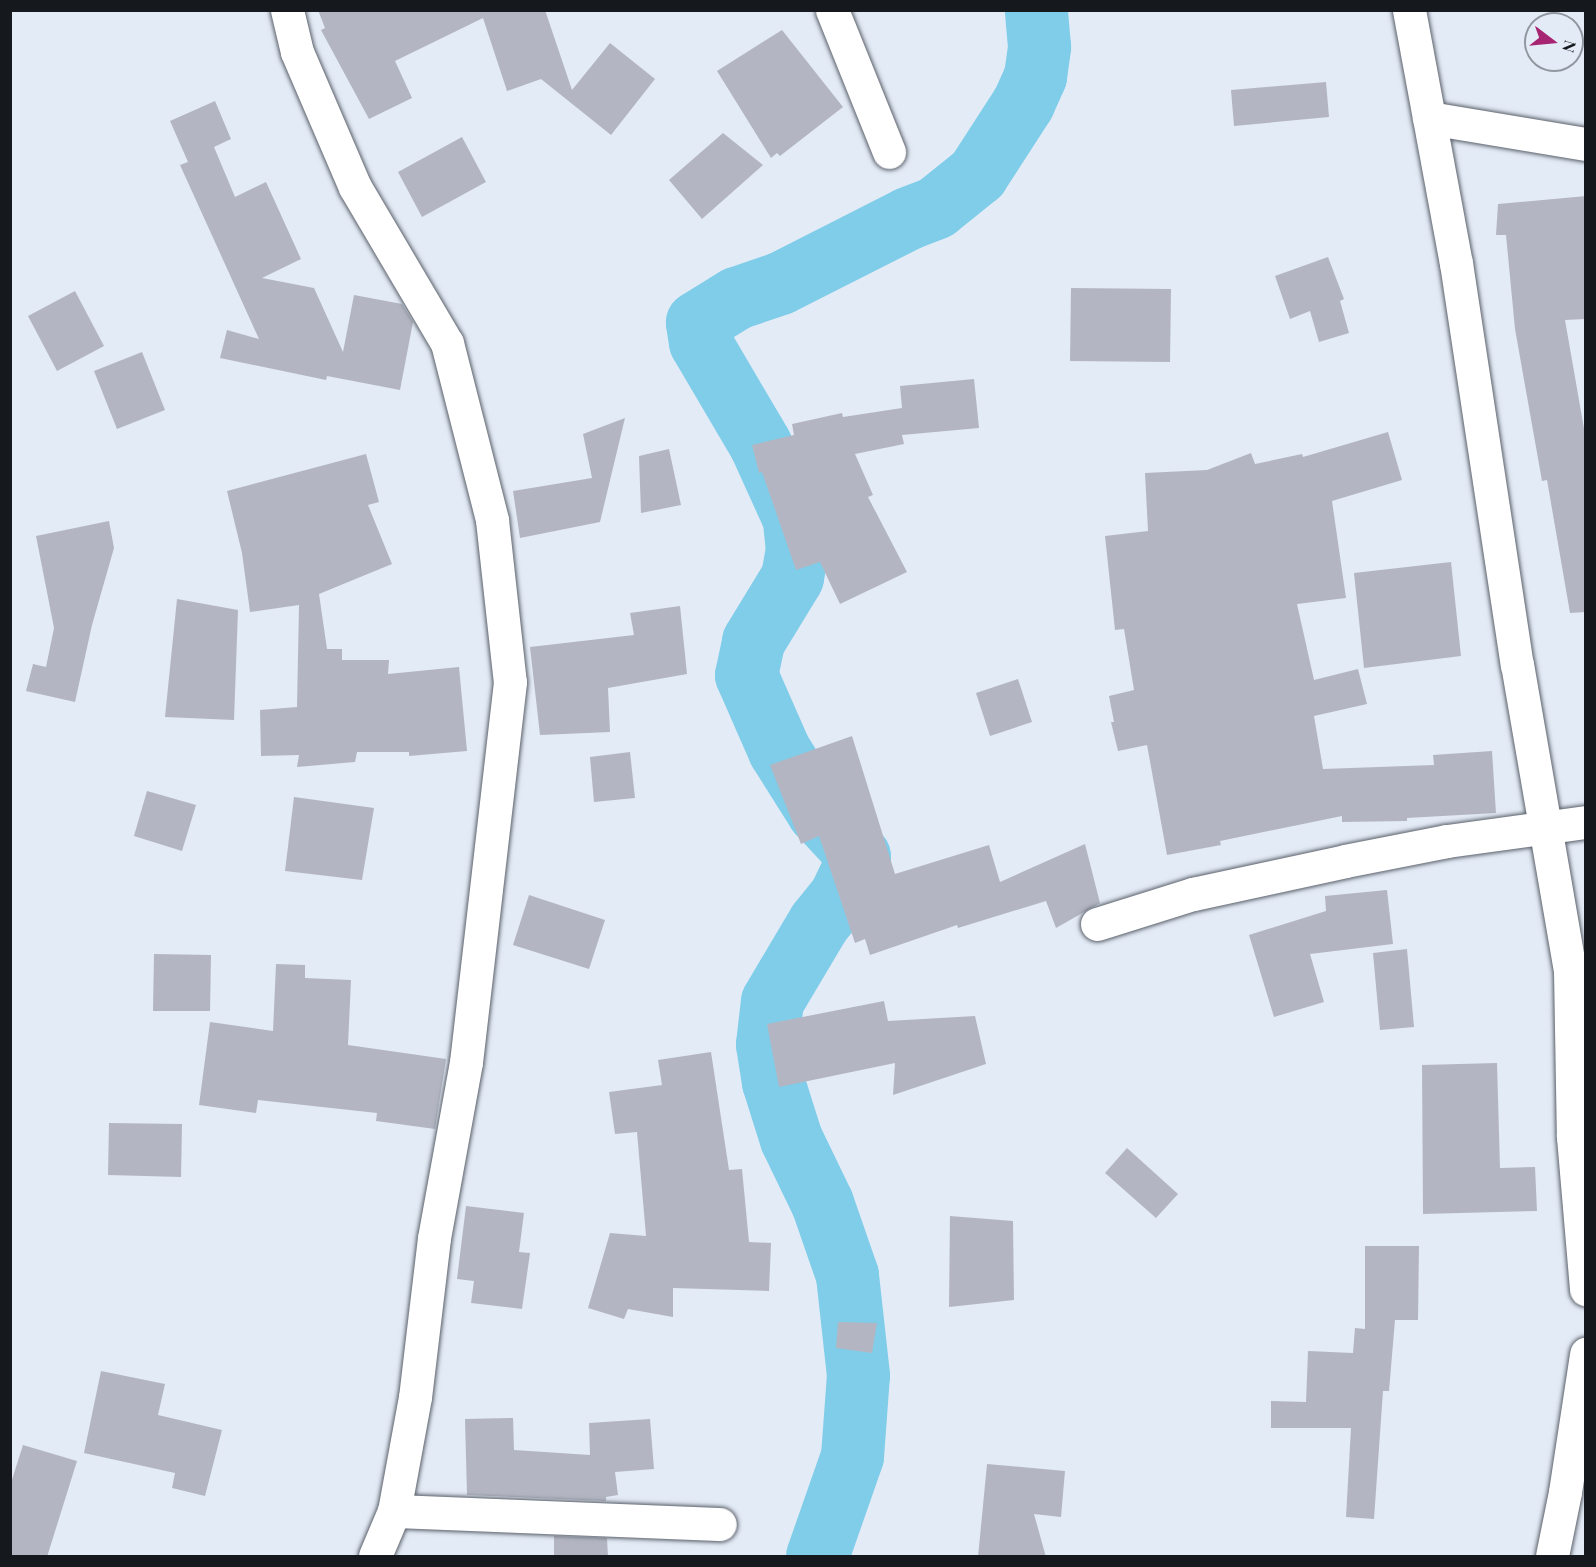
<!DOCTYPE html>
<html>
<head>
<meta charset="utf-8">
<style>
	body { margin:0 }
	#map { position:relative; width:1596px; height:1567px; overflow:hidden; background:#e3ebf6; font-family:"Playfair Display",serif }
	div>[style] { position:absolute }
	.river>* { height:63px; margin:-31.5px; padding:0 31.5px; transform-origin:31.5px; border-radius:31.5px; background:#7fcde9 }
	.building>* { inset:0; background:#b3b6c2 }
	.roads { filter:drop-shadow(0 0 2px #5b616b) drop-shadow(0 0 2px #5b616b) }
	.street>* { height:33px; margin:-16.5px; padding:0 16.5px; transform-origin:16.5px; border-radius:16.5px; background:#fff }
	span { translate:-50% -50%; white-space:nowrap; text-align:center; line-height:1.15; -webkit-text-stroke:6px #e3ebf6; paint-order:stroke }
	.frame { position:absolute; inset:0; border:12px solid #15181c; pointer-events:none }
	.north { position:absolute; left:1524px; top:12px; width:60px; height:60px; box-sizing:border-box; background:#e3ebf6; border:2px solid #91979f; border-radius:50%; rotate:106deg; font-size:16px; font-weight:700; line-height:24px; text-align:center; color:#15181c }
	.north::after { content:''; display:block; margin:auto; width:21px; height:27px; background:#a72472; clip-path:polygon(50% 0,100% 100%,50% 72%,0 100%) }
</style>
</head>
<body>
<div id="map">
	<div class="river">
		<div style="left:817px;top:1556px;width:106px;rotate:-70.7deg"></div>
		<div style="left:852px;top:1456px;width:81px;rotate:-85.8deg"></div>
		<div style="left:858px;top:1375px;width:101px;rotate:-96.3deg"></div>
		<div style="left:847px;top:1275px;width:76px;rotate:-109.1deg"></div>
		<div style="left:822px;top:1203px;width:71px;rotate:-115.8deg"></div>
		<div style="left:791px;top:1139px;width:60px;rotate:-107.5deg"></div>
		<div style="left:773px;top:1082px;width:38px;rotate:-99deg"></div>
		<div style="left:767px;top:1044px;width:43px;rotate:-83.4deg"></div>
		<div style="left:772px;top:1001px;width:92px;rotate:-59.3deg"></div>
		<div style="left:819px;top:922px;width:33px;rotate:-51deg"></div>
		<div style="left:840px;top:896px;width:44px;rotate:-64.6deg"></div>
		<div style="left:859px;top:856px;width:60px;rotate:-133deg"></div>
		<div style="left:818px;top:812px;width:73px;rotate:-122.2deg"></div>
		<div style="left:779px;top:750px;width:82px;rotate:-113.7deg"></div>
		<div style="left:746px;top:675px;width:35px;rotate:-78deg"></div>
		<div style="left:753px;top:641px;width:75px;rotate:-58.6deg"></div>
		<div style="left:792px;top:577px;width:27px;rotate:-80deg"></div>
		<div style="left:797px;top:550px;width:31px;rotate:-96deg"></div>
		<div style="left:794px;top:519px;width:82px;rotate:-114.4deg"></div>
		<div style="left:760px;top:444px;width:118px;rotate:-120.5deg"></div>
		<div style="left:700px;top:342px;width:20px;rotate:-99deg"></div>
		<div style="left:697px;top:322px;width:46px;rotate:-31.6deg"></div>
		<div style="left:736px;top:298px;width:46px;rotate:-18.8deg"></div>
		<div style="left:780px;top:283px;width:144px;rotate:-26.9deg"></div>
		<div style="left:908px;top:218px;width:30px;rotate:-21deg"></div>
		<div style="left:936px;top:207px;width:53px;rotate:-38.8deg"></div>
		<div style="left:977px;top:174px;width:85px;rotate:-57.1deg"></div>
		<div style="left:1023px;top:103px;width:30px;rotate:-66deg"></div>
		<div style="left:1035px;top:76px;width:30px;rotate:-82deg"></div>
		<div style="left:1039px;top:46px;width:36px;rotate:-95deg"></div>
	</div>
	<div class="building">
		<div style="clip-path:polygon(318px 10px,545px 10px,572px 90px,610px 43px,655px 79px,611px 135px,541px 79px,507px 91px,483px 18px,395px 61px,412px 98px,369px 119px,321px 30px,325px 28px)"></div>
		<div style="clip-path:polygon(782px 30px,843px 107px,780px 156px,777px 153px,771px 158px,717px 71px)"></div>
		<div style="clip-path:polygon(1326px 82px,1329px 117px,1234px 126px,1231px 90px)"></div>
		<div style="clip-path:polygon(215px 101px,231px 139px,214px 147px,235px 197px,266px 182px,301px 259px,262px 278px,314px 288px,343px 352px,354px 295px,402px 304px,413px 322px,400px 390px,327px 376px,326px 380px,220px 358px,227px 330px,259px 339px,180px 165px,188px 162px,170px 121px)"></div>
		<div style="clip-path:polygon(723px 133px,763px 165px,702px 219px,669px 180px)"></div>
		<div style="clip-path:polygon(462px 137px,486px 182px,422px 217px,398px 172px)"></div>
		<div style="clip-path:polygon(1586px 196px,1586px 319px,1565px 320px,1586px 440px,1586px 612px,1570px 613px,1547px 480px,1542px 481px,1515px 329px,1506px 235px,1496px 235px,1498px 204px)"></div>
		<div style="clip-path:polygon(1328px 257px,1344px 299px,1340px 301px,1349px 333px,1319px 342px,1310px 311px,1290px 319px,1275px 276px)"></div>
		<div style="clip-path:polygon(1071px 288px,1171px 289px,1170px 362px,1070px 361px)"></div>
		<div style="clip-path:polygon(75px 291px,104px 346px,57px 371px,28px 316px)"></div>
		<div style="clip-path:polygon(142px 352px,165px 410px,117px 429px,94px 371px)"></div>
		<div style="clip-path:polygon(974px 379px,979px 428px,902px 435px,904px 444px,855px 454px,873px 495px,868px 497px,907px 572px,840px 604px,820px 562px,796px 570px,762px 472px,759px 473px,752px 445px,794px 435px,792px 424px,842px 413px,843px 417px,902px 408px,900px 386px)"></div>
		<div style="clip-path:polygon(625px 418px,600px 522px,520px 538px,513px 491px,592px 478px,583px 434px)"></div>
		<div style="clip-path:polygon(1388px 432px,1402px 480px,1332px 501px,1346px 598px,1297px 604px,1314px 680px,1358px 669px,1367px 704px,1314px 716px,1323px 769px,1434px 765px,1433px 755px,1492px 751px,1496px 813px,1407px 818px,1407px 821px,1342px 822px,1342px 816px,1220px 841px,1221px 845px,1167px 855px,1147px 745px,1118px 751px,1111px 722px,1114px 722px,1109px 696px,1134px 690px,1124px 629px,1115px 630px,1105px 536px,1148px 531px,1145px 473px,1207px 470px,1251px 453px,1255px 464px,1302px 454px,1303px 457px)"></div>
		<div style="clip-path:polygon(669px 449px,681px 505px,641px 513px,639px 456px)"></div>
		<div style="clip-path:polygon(366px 454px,379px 502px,368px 505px,392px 564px,319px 594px,327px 649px,342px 649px,342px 660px,389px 660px,388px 674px,459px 667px,467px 751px,409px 756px,409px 752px,357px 752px,355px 762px,297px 767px,299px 755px,261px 756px,260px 710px,297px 707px,299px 605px,250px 612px,242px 553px,227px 491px)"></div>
		<div style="clip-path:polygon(109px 521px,114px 548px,92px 625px,75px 702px,26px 691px,33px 664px,46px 667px,54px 628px,36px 536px)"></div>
		<div style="clip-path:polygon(1451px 562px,1461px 656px,1364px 668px,1354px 573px)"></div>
		<div style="clip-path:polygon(177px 599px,238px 610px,234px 720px,165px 717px)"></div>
		<div style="clip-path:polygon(680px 606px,687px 674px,608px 688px,610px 732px,540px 735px,530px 647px,634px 635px,630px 613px)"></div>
		<div style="clip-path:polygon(1018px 679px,1032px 722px,990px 736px,976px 693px)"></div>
		<div style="clip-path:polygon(852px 736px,895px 874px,989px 845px,1000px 882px,1085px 844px,1100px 903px,1056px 928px,1046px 901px,958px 928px,957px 925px,870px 955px,865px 939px,855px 943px,819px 836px,801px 844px,770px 765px)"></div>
		<div style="clip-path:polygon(630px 752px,635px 798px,594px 802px,590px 757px)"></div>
		<div style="clip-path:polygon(147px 791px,196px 805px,182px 851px,134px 836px)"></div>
		<div style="clip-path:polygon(294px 797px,374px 808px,362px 880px,285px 871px)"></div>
		<div style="clip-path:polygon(1387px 890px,1393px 944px,1310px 954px,1324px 1002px,1274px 1017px,1249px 935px,1326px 911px,1325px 896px)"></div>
		<div style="clip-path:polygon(529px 895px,605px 920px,589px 969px,513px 945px)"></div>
		<div style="clip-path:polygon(1407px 949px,1414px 1027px,1380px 1030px,1373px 953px)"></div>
		<div style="clip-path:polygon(154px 954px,211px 955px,210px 1011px,153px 1011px)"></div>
		<div style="clip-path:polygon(276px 964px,305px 965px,305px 978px,351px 980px,348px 1045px,446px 1059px,435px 1129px,376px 1121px,377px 1113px,258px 1100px,256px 1113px,199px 1105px,210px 1022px,273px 1031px)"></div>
		<div style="clip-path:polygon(884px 1001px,888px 1021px,975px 1016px,986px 1064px,893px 1095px,895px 1063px,779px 1087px,767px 1024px)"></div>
		<div style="clip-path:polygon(711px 1052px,729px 1170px,742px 1169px,749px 1242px,771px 1243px,769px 1291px,673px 1288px,673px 1317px,628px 1309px,624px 1319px,588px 1308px,610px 1233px,646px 1236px,637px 1132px,615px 1134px,609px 1092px,662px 1085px,658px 1060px)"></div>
		<div style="clip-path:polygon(1497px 1063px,1500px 1168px,1535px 1167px,1537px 1211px,1423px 1214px,1422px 1065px)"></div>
		<div style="clip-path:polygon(109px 1123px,182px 1124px,181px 1177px,108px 1175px)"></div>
		<div style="clip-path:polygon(1127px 1148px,1178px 1194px,1156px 1218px,1105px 1173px)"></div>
		<div style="clip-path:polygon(466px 1206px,524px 1213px,519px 1252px,530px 1253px,522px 1309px,471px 1303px,474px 1281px,457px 1279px)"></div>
		<div style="clip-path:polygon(950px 1216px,1013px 1221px,1014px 1300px,949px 1307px)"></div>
		<div style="clip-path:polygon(1365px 1246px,1419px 1246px,1418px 1320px,1395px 1320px,1389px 1391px,1383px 1391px,1374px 1519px,1346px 1517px,1351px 1428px,1271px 1428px,1271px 1401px,1306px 1402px,1308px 1351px,1353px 1353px,1355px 1328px,1365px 1329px)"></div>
		<div style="clip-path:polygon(838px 1322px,877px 1323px,872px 1353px,836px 1348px)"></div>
		<div style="clip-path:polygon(101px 1371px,165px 1384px,158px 1415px,222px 1430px,205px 1496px,172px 1488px,175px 1473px,84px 1453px)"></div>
		<div style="clip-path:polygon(513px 1418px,514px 1450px,590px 1455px,589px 1423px,650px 1419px,654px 1469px,615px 1472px,618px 1495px,606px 1497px,606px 1501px,467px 1495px,465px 1419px)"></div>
		<div style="clip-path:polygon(23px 1445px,77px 1461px,47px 1557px,10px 1557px,10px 1486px)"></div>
		<div style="clip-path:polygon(987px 1464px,1065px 1471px,1061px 1517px,1034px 1514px,1046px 1557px,978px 1557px)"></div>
		<div style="clip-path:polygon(554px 1536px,607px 1538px,608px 1557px,554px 1557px)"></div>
	</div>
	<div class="roads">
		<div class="street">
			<div style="left:287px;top:10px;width:43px;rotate:76.6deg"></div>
			<div style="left:297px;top:52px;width:147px;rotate:66.8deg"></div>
			<div style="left:355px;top:187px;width:181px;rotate:59.5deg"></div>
			<div style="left:447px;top:343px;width:183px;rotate:75.7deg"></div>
			<div style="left:492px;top:520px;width:163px;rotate:83.7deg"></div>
			<div style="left:510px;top:682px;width:383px;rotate:96.6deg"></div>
			<div style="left:466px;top:1062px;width:179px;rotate:100.3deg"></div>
			<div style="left:434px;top:1238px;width:160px;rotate:96.8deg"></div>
			<div style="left:415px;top:1397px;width:116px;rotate:100.4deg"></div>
			<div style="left:394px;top:1511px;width:49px;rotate:112.9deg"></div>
			<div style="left:832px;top:10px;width:153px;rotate:68.1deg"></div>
			<div style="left:1409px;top:10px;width:257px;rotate:79.5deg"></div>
			<div style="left:1456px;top:263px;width:406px;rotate:81.4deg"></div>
			<div style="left:1517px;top:664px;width:311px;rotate:80.2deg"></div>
			<div style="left:1570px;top:970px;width:167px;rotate:89deg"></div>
			<div style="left:1573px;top:1137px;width:153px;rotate:85.1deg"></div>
			<div style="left:1429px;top:118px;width:159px;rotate:9.4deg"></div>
			<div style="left:1097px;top:924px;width:101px;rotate:-17.4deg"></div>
			<div style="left:1193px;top:894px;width:156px;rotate:-12.2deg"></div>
			<div style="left:1345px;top:861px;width:104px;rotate:-11.1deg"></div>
			<div style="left:1447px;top:841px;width:140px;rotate:-7.8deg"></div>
			<div style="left:394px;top:1511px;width:326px;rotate:2.3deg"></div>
			<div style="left:1552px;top:1556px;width:65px;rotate:-78.5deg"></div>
			<div style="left:1565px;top:1492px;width:140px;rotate:-81.3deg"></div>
		</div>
	</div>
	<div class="frame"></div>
	<div class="north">N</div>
</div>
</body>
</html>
